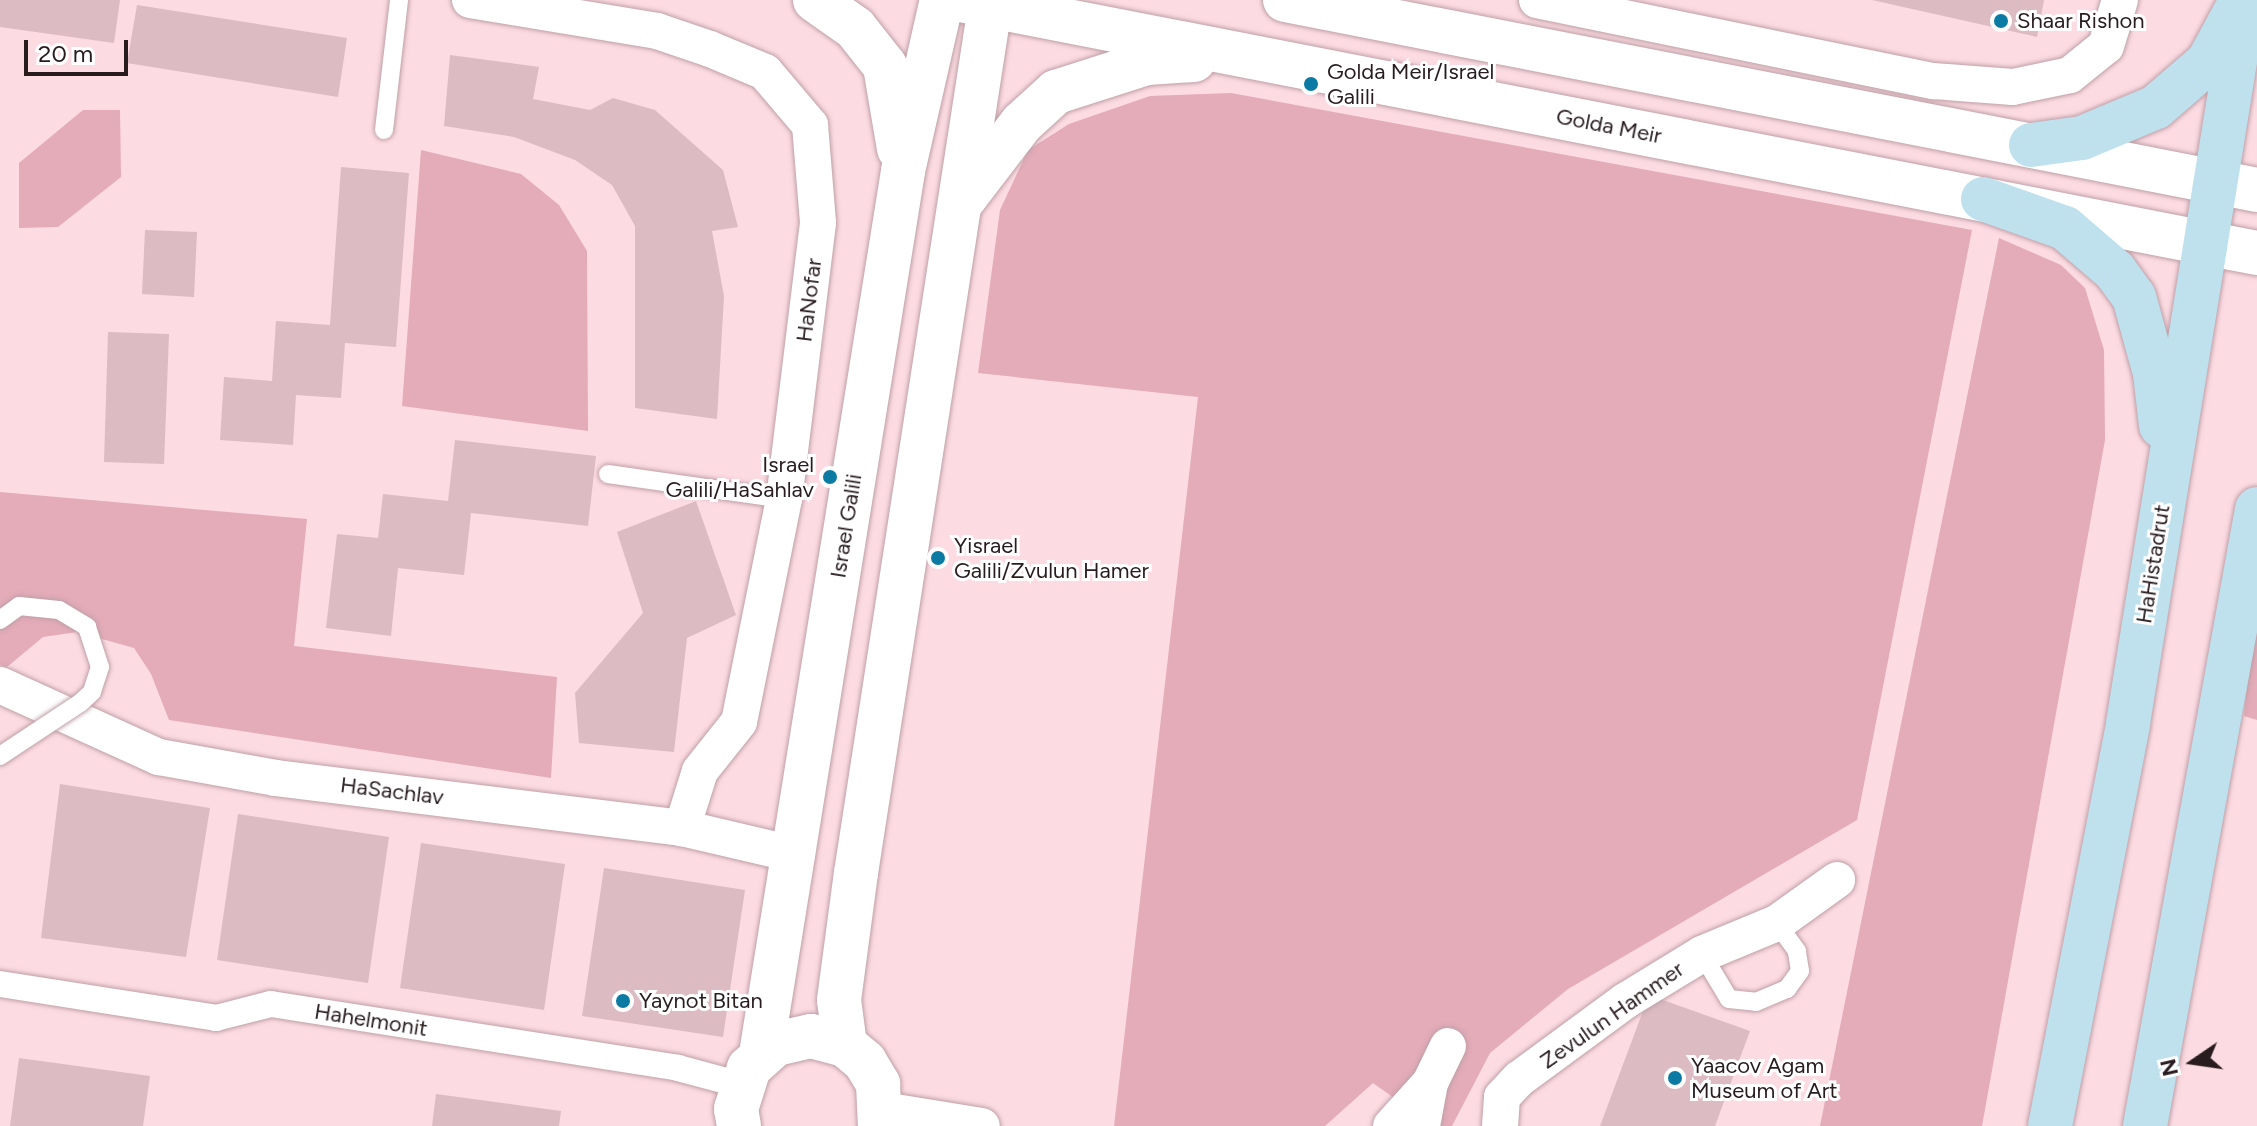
<!DOCTYPE html>
<html>
<head>
<meta charset="utf-8">
<style>
	body { margin:0 }
	#map { position:relative; width:2257px; height:1126px; overflow:hidden; background:#fddbe3; font-family:Figtree,sans-serif }
	div>[style] { position:absolute }
	.green>* { inset:0; background:#e4abb9 }
	.building>* { inset:0; background:#dcbbc3 }
	.roads { filter:drop-shadow(0 0 2px #bfa0a7) drop-shadow(0 0 2px #bfa0a7) }
	.service>* { height:18px; margin:-9px; padding:0 9px; transform-origin:9px; border-radius:9px; background:#fff }
	.pedestrian>* { height:26px; margin:-13px; padding:0 13px; transform-origin:13px; border-radius:13px; background:#fff }
	.minor>* { height:36px; margin:-18px; padding:0 18px; transform-origin:18px; border-radius:18px; background:#fff }
	.tertiary>* { height:44px; margin:-22px; padding:0 22px; transform-origin:22px; border-radius:22px; background:#fff }
	.secondary>* { height:44px; margin:-22px; padding:0 22px; transform-origin:22px; border-radius:22px; background:#bfe0ed }
	.bridges { filter:drop-shadow(0 0 2px #bfa0a7) drop-shadow(0 0 2px #bfa0a7) }
	.service-bridge>* { height:18px; margin:-9px; padding:0 9px; transform-origin:9px; border-radius:9px; background:#fff }
	.dots>* { width:22px; height:22px; translate:-50% -50%; box-sizing:border-box; border:4px solid #fff; border-radius:50% }
	span { translate:-50% -50%; white-space:nowrap; text-align:center; line-height:1.15; -webkit-text-stroke:6px #fff; paint-order:stroke }
	.poi-label { font-size:22px; color:#281c1f }
	.left { translate:0 -50%; text-align:left }
	.right { translate:-100% -50%; text-align:right }
	.street-label { font-size:22px; color:#281c1f }
	.north { position:absolute; left:2153px; top:1022px; width:80px; height:80px; -webkit-text-stroke:6px #fff; paint-order:stroke; rotate:257deg; font-size:22px; font-weight:700; line-height:32px; text-align:center; color:#281c1f }
	.north::after { content:''; display:block; margin:auto; width:28px; height:36px; background:#281c1f; clip-path:polygon(50% 0,100% 100%,50% 72%,0 100%) }
	.scale { position:absolute; left:24px; top:40px; width:104px; height:36px; box-sizing:border-box; border:4px solid #281c1f; border-top:0; padding-left:10px; font-size:24px; line-height:28px; white-space:nowrap; color:#281c1f; -webkit-text-stroke:6px #fff; paint-order:stroke }
</style>
</head>
<body>
<div id="map">
	<div class="green">
		<div style="clip-path:polygon(1231px 93px,1972px 230px,1857px 820px,1568px 989px,1490px 1053px,1452px 1126px,1433px 1126px,1373px 1083px,1325px 1126px,1114px 1126px,1198px 397px,978px 373px,1000px 210px,1028px 150px,1069px 124px,1150px 96px)"></div>
		<div style="clip-path:polygon(83px 110px,120px 110px,121px 177px,58px 227px,19px 228px,19px 163px)"></div>
		<div style="clip-path:polygon(421px 150px,521px 174px,559px 205px,587px 251px,588px 431px,402px 406px)"></div>
		<div style="clip-path:polygon(1999px 238px,2061px 265px,2085px 288px,2104px 350px,2105px 440px,1982px 1126px,1820px 1126px)"></div>
		<div style="clip-path:polygon(0 492px,307px 519px,294px 646px,557px 677px,551px 778px,169px 720px,151px 674px,134px 648px,77px 632px,43px 637px,7px 667px,0 665px)"></div>
		<div style="clip-path:polygon(2257px 583px,2257px 720px,2244px 716px)"></div>
	</div>
	<div class="building">
		<div style="clip-path:polygon(0 0,120px 0,114px 43px,0 27px)"></div>
		<div style="clip-path:polygon(1872px 0,2044px 0,2037px 37px)"></div>
		<div style="clip-path:polygon(137px 5px,347px 38px,338px 97px,127px 63px)"></div>
		<div style="clip-path:polygon(450px 55px,539px 67px,533px 99px,590px 110px,613px 98px,655px 110px,723px 170px,738px 227px,712px 231px,724px 296px,717px 419px,635px 408px,635px 226px,612px 185px,575px 160px,514px 137px,444px 126px)"></div>
		<div style="clip-path:polygon(341px 167px,409px 173px,396px 347px,345px 343px,341px 398px,296px 395px,293px 445px,220px 440px,224px 377px,272px 381px,276px 321px,330px 325px)"></div>
		<div style="clip-path:polygon(145px 230px,197px 232px,194px 297px,142px 294px)"></div>
		<div style="clip-path:polygon(108px 332px,169px 334px,164px 464px,104px 462px)"></div>
		<div style="clip-path:polygon(455px 440px,596px 456px,588px 526px,471px 513px,464px 575px,398px 568px,391px 636px,326px 628px,337px 534px,378px 538px,383px 494px,448px 501px)"></div>
		<div style="clip-path:polygon(696px 501px,736px 615px,687px 638px,674px 752px,579px 743px,575px 693px,643px 613px,617px 532px)"></div>
		<div style="clip-path:polygon(60px 784px,210px 808px,186px 957px,41px 938px)"></div>
		<div style="clip-path:polygon(238px 814px,389px 837px,368px 983px,217px 960px)"></div>
		<div style="clip-path:polygon(421px 843px,565px 864px,544px 1010px,400px 988px)"></div>
		<div style="clip-path:polygon(604px 868px,745px 890px,723px 1037px,582px 1016px)"></div>
		<div style="clip-path:polygon(1649px 995px,1750px 1031px,1715px 1126px,1600px 1126px)"></div>
		<div style="clip-path:polygon(19px 1058px,150px 1076px,143px 1126px,10px 1126px)"></div>
		<div style="clip-path:polygon(436px 1094px,561px 1111px,559px 1126px,432px 1126px)"></div>
	</div>
	<div class="roads">
		<div class="service">
			<div style="left:384px;top:130px;width:131px;rotate:-83.4deg"></div>
			<div style="left:608px;top:474px;width:178px;rotate:8.1deg"></div>
			<div style="left:1702px;top:954px;width:52px;rotate:59deg"></div>
			<div style="left:1729px;top:999px;width:27px;rotate:6deg"></div>
			<div style="left:1756px;top:1002px;width:34px;rotate:-23deg"></div>
			<div style="left:1787px;top:989px;width:22px;rotate:-54deg"></div>
			<div style="left:1800px;top:971px;width:20px;rotate:-99deg"></div>
			<div style="left:1797px;top:951px;width:34px;rotate:-126deg"></div>
		</div>
		<div class="pedestrian">
			<div style="left:0;top:984px;width:219px;rotate:8.9deg"></div>
			<div style="left:216px;top:1018px;width:57px;rotate:-14.3deg"></div>
			<div style="left:271px;top:1004px;width:412px;rotate:8.9deg"></div>
			<div style="left:678px;top:1068px;width:65px;rotate:15.1deg"></div>
		</div>
		<div class="minor">
			<div style="left:470px;top:0;width:190px;rotate:9.4deg"></div>
			<div style="left:657px;top:31px;width:56px;rotate:18.8deg"></div>
			<div style="left:710px;top:49px;width:60px;rotate:22.7deg"></div>
			<div style="left:765px;top:72px;width:70px;rotate:49.7deg"></div>
			<div style="left:810px;top:125px;width:98px;rotate:85.3deg"></div>
			<div style="left:818px;top:223px;width:278px;rotate:97deg"></div>
			<div style="left:784px;top:499px;width:227px;rotate:101.4deg"></div>
			<div style="left:739px;top:722px;width:63px;rotate:128.5deg"></div>
			<div style="left:700px;top:771px;width:60px;rotate:107.5deg"></div>
			<div style="left:1537px;top:0;width:404px;rotate:11.6deg"></div>
			<div style="left:1933px;top:81px;width:80px;rotate:4.3deg"></div>
			<div style="left:2013px;top:87px;width:58px;rotate:-11.9deg"></div>
			<div style="left:2070px;top:75px;width:46px;rotate:-38.9deg"></div>
			<div style="left:2106px;top:46px;width:48px;rotate:-73.1deg"></div>
			<div style="left:0;top:685px;width:175px;rotate:24.4deg"></div>
			<div style="left:159px;top:757px;width:119px;rotate:10.2deg"></div>
			<div style="left:276px;top:778px;width:409px;rotate:7deg"></div>
			<div style="left:682px;top:828px;width:118px;rotate:13.2deg"></div>
			<div style="left:883px;top:1110px;width:100px;rotate:9.2deg"></div>
			<div style="left:1391px;top:1126px;width:57px;rotate:-47.9deg"></div>
			<div style="left:1422px;top:1126px;width:44px;rotate:-79.5deg"></div>
			<div style="left:1430px;top:1083px;width:41px;rotate:-64.1deg"></div>
			<div style="left:1500px;top:1126px;width:29px;rotate:-86deg"></div>
			<div style="left:1502px;top:1097px;width:25px;rotate:-47deg"></div>
			<div style="left:1519px;top:1079px;width:132px;rotate:-36.3deg"></div>
			<div style="left:1625px;top:1001px;width:90px;rotate:-31.4deg"></div>
			<div style="left:1702px;top:954px;width:81px;rotate:-22.5deg"></div>
			<div style="left:1777px;top:923px;width:74px;rotate:-35.6deg"></div>
		</div>
		<div class="tertiary">
			<div style="left:815px;top:0;width:49px;rotate:35deg"></div>
			<div style="left:855px;top:28px;width:48px;rotate:51.7deg"></div>
			<div style="left:885px;top:66px;width:84px;rotate:80.4deg"></div>
			<div style="left:960px;top:0;width:1321px;rotate:11.04deg"></div>
			<div style="left:1285px;top:0;width:990px;rotate:11.06deg"></div>
			<div style="left:960px;top:204px;width:102px;rotate:-52.6deg"></div>
			<div style="left:1022px;top:123px;width:46px;rotate:-42.4deg"></div>
			<div style="left:1056px;top:92px;width:96px;rotate:-17.7deg"></div>
			<div style="left:1147px;top:63px;width:47px;rotate:-3.7deg"></div>
			<div style="left:845px;top:1045px;width:45px;rotate:-97.6deg"></div>
			<div style="left:839px;top:1000px;width:128px;rotate:-82.4deg"></div>
			<div style="left:856px;top:873px;width:883px;rotate:-81.21deg"></div>
			<div style="left:761px;top:1054px;width:894px;rotate:-80.86deg"></div>
			<div style="left:903px;top:171px;width:175px;rotate:-77.2deg"></div>
			<div style="left:739px;top:1126px;width:17px;rotate:-100deg"></div>
			<div style="left:736px;top:1109px;width:43px;rotate:-72.4deg"></div>
			<div style="left:749px;top:1068px;width:36px;rotate:-42deg"></div>
			<div style="left:776px;top:1044px;width:36px;rotate:-13deg"></div>
			<div style="left:811px;top:1036px;width:35px;rotate:15deg"></div>
			<div style="left:845px;top:1045px;width:26px;rotate:40deg"></div>
			<div style="left:865px;top:1062px;width:26px;rotate:59deg"></div>
			<div style="left:878px;top:1084px;width:42px;rotate:87.3deg"></div>
		</div>
		<div class="secondary">
			<div style="left:2031px;top:145px;width:51px;rotate:-7.8deg"></div>
			<div style="left:2082px;top:138px;width:80px;rotate:-22.7deg"></div>
			<div style="left:2156px;top:107px;width:69px;rotate:-40.9deg"></div>
			<div style="left:2208px;top:62px;width:55px;rotate:-61.6deg"></div>
			<div style="left:1983px;top:199px;width:87px;rotate:19.5deg"></div>
			<div style="left:2065px;top:228px;width:66px;rotate:40.7deg"></div>
			<div style="left:2115px;top:271px;width:32px;rotate:54deg"></div>
			<div style="left:2134px;top:297px;width:79px;rotate:74.6deg"></div>
			<div style="left:2155px;top:373px;width:53px;rotate:83.5deg"></div>
			<div style="left:2050px;top:1126px;width:410px;rotate:-79deg"></div>
			<div style="left:2128px;top:723px;width:732px;rotate:-80.81deg"></div>
			<div style="left:2145px;top:1126px;width:627px;rotate:-79.71deg"></div>
		</div>
	</div>
	<div class="bridges">
		<div class="service-bridge">
			<div style="left:0;top:620px;width:24px;rotate:-36deg"></div>
			<div style="left:19px;top:606px;width:40px;rotate:5.7deg"></div>
			<div style="left:59px;top:610px;width:33px;rotate:31deg"></div>
			<div style="left:87px;top:627px;width:42px;rotate:72deg"></div>
			<div style="left:100px;top:667px;width:26px;rotate:108deg"></div>
			<div style="left:92px;top:692px;width:16px;rotate:137deg"></div>
			<div style="left:80px;top:703px;width:96px;rotate:146.5deg"></div>
		</div>
	</div>
	<div class="dots">
		<div style="left:2001px;top:21px;background:#0c7ba4"></div>
		<div style="left:1311px;top:84px;background:#0c7ba4"></div>
		<div style="left:830px;top:477px;background:#0c7ba4"></div>
		<div style="left:938px;top:558px;background:#0c7ba4"></div>
		<div style="left:623px;top:1001px;background:#0c7ba4"></div>
		<div style="left:1675px;top:1078px;background:#0c7ba4"></div>
	</div>
	<div class="poi-label">
		<span class="left" style="left:2017px;top:21px">Shaar Rishon</span>
		<span class="left" style="left:1327px;top:84px">Golda Meir/Israel<br>Galili</span>
		<span class="right" style="left:814px;top:477px">Israel<br>Galili/HaSahlav</span>
		<span class="left" style="left:954px;top:558px">Yisrael<br>Galili/Zvulun Hamer</span>
		<span class="left" style="left:639px;top:1001px">Yaynot Bitan</span>
		<span class="left" style="left:1691px;top:1078px">Yaacov Agam<br>Museum of Art</span>
	</div>
	<div class="street-label">
		<span style="left:1609px;top:126px;rotate:11deg">Golda Meir</span>
		<span style="left:809px;top:300px;rotate:-83deg">HaNofar</span>
		<span style="left:846px;top:526px;rotate:-81deg">Israel Galili</span>
		<span style="left:2153px;top:564px;rotate:-81deg">HaHistadrut</span>
		<span style="left:392px;top:791px;rotate:7deg">HaSachlav</span>
		<span style="left:1612px;top:1015px;rotate:-35deg">Zevulun Hammer</span>
		<span style="left:371px;top:1020px;rotate:9deg">Hahelmonit</span>
	</div>
	<div class="north">N</div>
	<div class="scale">20 m</div>
</div>
</body>
</html>
